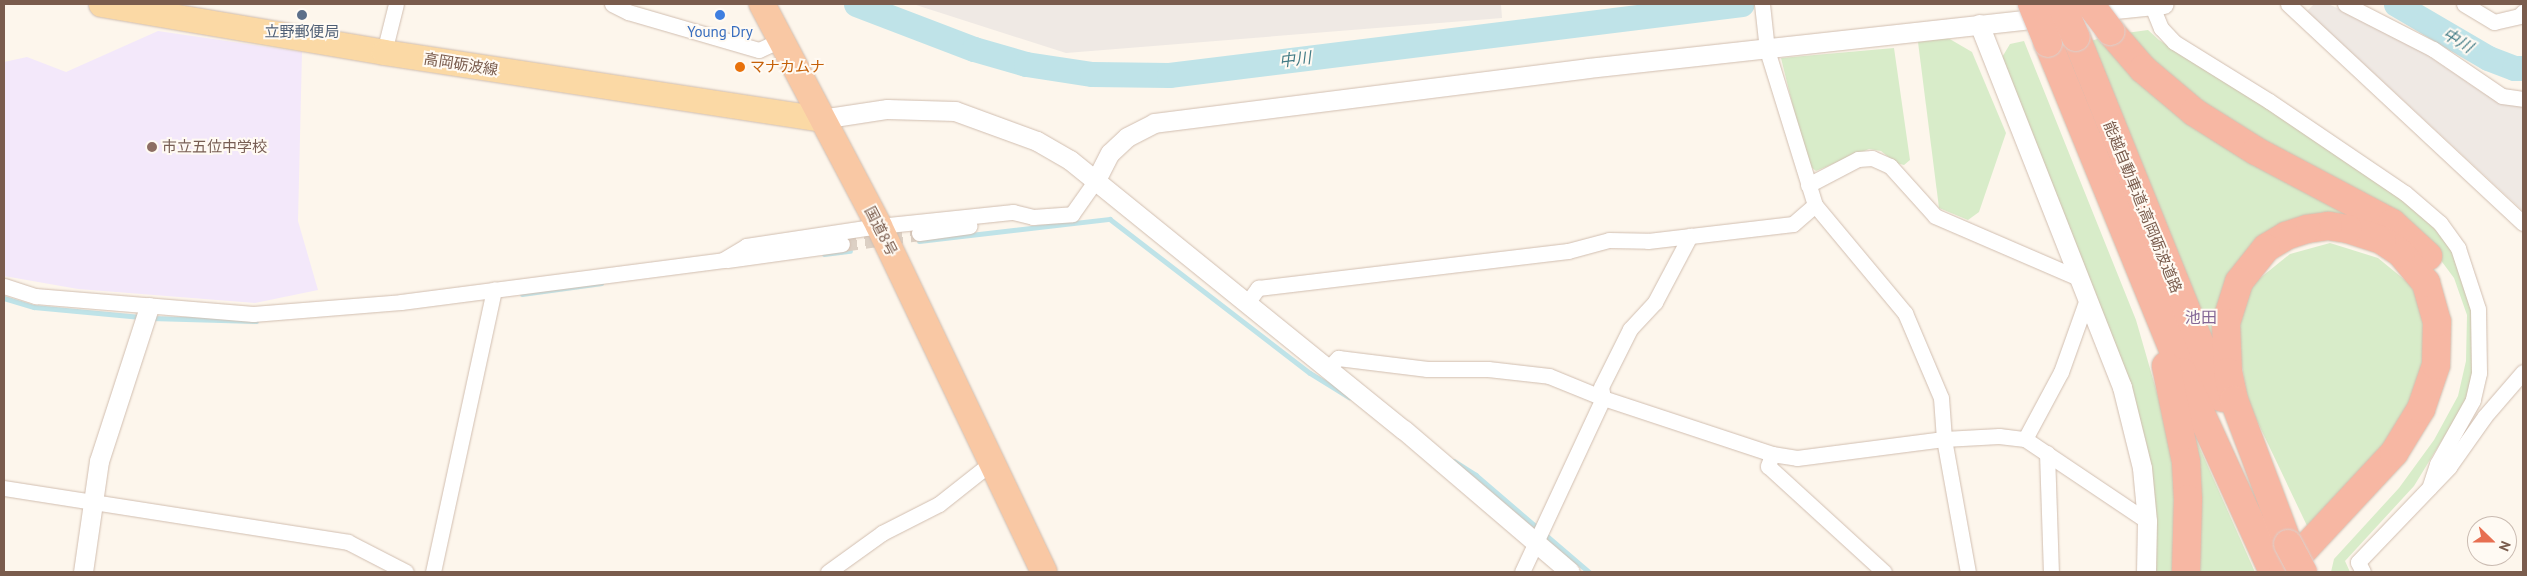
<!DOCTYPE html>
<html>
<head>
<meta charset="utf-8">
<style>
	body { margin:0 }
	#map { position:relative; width:2527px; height:576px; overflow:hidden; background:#fdf6ec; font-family:"PT Sans","Noto Sans JP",sans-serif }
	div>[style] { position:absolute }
	.industrial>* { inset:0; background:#efe9e4 }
	.education>* { inset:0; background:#f3e8fa }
	.green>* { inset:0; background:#d8ecc9 }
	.stream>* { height:4.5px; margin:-2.25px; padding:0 2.25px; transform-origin:2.25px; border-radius:2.25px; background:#bfe3e8 }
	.river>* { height:25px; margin:-12.5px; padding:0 12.5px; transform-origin:12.5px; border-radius:12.5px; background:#bfe3e8 }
	.minor-tunnel>* { height:15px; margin-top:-7.5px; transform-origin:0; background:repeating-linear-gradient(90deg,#dcd0c4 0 15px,transparent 0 23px) }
	.roads { filter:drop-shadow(0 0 1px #d1beb0) drop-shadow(0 0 1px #d1beb0) }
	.minor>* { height:15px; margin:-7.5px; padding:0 7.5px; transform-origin:7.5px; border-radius:7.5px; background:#fff }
	.tertiary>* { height:19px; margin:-9.5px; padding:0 9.5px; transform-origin:9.5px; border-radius:9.5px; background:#fff }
	.primary>* { height:25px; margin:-12.5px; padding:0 12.5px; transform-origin:12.5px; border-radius:12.5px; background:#fbd9a5 }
	.trunk>* { height:26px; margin:-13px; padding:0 13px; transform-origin:13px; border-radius:13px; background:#f9c8a4 }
	.motorway>* { height:28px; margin:-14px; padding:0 14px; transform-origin:14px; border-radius:14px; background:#f7b7a3 }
	.bridges { filter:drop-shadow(0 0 1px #dad1cd) drop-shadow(0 0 1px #dad1cd) }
	.motorway-bridge>* { height:28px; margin:-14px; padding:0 14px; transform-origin:14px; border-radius:14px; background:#f7b7a3 }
	.dots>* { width:14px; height:14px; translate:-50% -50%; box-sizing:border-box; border:2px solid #fffaf3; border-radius:50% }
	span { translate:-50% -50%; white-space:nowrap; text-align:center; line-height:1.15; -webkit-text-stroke:4px #fffaf3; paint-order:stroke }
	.service-label { font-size:15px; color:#4e5e75 }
	.shop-label { font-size:15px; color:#366cbe }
	.street-label { font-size:15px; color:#7a5c4d }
	.food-label { font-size:15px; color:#c56008 }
	.left { translate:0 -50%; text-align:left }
	.education-label { font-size:15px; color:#785e54 }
	.water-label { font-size:16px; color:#437c86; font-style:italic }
	.neighbourhood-label { font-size:16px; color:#846695 }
	.frame { position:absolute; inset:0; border:5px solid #7a5c4d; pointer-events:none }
	.north { position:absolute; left:2467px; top:516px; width:50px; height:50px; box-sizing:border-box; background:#fffaf3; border:1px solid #cabbb1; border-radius:50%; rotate:112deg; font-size:14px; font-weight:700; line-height:20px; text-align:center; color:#7a5c4d }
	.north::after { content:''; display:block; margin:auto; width:18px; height:22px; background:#e76f51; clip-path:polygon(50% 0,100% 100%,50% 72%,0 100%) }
</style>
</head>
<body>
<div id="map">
	<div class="industrial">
		<div style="clip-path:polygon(913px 4px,1501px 4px,1502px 18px,1066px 53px)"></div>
		<div style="clip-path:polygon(2314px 4px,2328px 4px,2360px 18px,2424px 53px,2483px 93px,2523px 108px,2523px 211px,2324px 27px,2307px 11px)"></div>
	</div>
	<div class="education">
		<div style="clip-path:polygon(158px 31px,302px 52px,298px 221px,318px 290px,255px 303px,78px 289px,4px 276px,4px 62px,27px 57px,66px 72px)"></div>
	</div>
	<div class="green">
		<div style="clip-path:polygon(2148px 30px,2159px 40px,2372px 176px,2426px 218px,2454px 253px,2471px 300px,2472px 376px,2466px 401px,2414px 486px,2345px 561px,2350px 572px,2331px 572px,2334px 559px,2399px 488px,2434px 440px,2458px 396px,2466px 361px,2467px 315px,2454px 278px,2431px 247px,2253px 136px,2162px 73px,2126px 33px)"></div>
		<div style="clip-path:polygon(2103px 37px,2370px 222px,2278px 225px,2214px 340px,2207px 331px,2091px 41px)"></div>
		<div style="clip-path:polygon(1948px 38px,1972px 52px,2006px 133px,1979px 212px,1968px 220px,1939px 208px,1918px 42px)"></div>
		<div style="clip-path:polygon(2024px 41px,2136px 320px,2164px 417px,2177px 490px,2174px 572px,2153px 572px,2147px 450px,2127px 378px,2001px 59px,2010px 44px)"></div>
		<div style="clip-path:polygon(1894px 48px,1910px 160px,1904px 165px,1896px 163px,1881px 151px,1869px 149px,1816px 171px,1807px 164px,1781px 58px)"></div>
		<div style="clip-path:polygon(2330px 243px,2378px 258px,2411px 285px,2427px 318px,2427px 350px,2416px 403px,2388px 446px,2310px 532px,2248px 402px,2239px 348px,2238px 319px,2249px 287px,2290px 254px)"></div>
		<div style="clip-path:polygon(2190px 426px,2255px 572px,2194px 572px)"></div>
	</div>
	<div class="stream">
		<div style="left:919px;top:241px;width:192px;rotate:-6.6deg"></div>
		<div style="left:1110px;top:219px;width:252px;rotate:37.6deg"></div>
		<div style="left:1310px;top:373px;width:46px;rotate:31.6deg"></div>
		<div style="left:824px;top:254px;width:26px;rotate:-7deg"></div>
		<div style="left:522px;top:294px;width:80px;rotate:-7.9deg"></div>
		<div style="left:4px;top:298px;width:31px;rotate:17deg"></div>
		<div style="left:34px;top:307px;width:107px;rotate:5.3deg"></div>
		<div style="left:151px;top:318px;width:105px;rotate:1.6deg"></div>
		<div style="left:1454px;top:461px;width:26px;rotate:32deg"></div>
		<div style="left:1476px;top:475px;width:149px;rotate:40.6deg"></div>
	</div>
	<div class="river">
		<div style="left:856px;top:4px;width:126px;rotate:20.9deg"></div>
		<div style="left:974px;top:49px;width:54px;rotate:16.1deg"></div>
		<div style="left:1026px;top:64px;width:67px;rotate:8.6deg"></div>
		<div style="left:1092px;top:74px;width:77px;rotate:0.7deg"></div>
		<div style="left:1169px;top:75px;width:577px;rotate:-7.06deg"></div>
		<div style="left:2396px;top:4px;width:107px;rotate:30.4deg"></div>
		<div style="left:2488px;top:58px;width:28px;rotate:21deg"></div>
		<div style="left:2514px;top:68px;width:9px"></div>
	</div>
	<div class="minor-tunnel">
		<div style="left:842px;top:244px;width:78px;rotate:-8.1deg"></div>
	</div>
	<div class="roads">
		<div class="minor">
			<div style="left:612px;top:4px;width:18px;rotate:27deg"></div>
			<div style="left:628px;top:12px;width:136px;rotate:16.2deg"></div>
			<div style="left:759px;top:50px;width:23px;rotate:-25deg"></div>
			<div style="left:1762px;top:4px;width:46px;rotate:83.8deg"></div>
			<div style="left:1767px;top:50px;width:162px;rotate:72.8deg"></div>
			<div style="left:1815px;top:205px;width:141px;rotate:50.2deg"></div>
			<div style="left:1905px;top:313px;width:92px;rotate:67deg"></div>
			<div style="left:1941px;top:398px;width:41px;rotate:85.8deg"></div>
			<div style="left:1944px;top:439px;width:135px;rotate:79.8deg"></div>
			<div style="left:2288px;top:4px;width:321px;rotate:43deg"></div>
			<div style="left:2345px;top:4px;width:99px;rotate:27.1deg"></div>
			<div style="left:2433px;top:49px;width:83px;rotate:34.3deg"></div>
			<div style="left:2502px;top:96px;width:21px;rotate:8deg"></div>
			<div style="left:2464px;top:4px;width:35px;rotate:31deg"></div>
			<div style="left:2494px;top:22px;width:26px;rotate:-13deg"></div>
			<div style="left:2519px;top:16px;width:6px;rotate:-45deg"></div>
			<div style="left:2152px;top:6px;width:24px;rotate:68deg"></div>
			<div style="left:2161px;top:28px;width:19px;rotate:47deg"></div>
			<div style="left:2174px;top:42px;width:112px;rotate:31.8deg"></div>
			<div style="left:2269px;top:101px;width:164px;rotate:34.1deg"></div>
			<div style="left:2405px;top:193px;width:46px;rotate:40.6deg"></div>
			<div style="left:2440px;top:223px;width:31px;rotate:54deg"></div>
			<div style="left:2458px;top:248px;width:64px;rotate:71.8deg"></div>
			<div style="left:2478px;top:309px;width:64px;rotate:89.1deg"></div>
			<div style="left:2479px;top:373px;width:28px;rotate:103deg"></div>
			<div style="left:2473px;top:400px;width:73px;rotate:119.4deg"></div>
			<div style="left:2437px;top:464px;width:25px;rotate:108deg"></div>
			<div style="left:384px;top:52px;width:49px;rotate:-76deg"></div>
			<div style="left:1808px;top:185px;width:56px;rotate:-27.5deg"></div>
			<div style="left:1858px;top:159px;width:14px;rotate:-4deg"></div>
			<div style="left:1872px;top:158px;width:20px;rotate:24deg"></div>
			<div style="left:1890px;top:166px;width:67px;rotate:48deg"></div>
			<div style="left:1935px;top:216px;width:156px;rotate:23.4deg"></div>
			<div style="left:919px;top:233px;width:51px;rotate:-7.8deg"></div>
			<div style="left:727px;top:260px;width:116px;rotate:-7.9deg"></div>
			<div style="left:4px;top:286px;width:33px;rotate:18deg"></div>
			<div style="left:35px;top:296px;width:219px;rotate:4.7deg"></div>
			<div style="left:253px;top:314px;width:148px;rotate:-4.6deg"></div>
			<div style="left:401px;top:302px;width:325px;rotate:-7.4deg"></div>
			<div style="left:723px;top:260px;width:27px;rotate:-31deg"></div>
			<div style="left:746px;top:246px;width:134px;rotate:-8.6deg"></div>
			<div style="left:879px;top:226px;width:135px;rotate:-6deg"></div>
			<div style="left:1013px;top:212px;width:21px;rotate:14deg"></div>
			<div style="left:1033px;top:217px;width:39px;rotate:-4deg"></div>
			<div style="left:1072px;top:214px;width:42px;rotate:-54.8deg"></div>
			<div style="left:1247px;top:303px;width:19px;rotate:-54deg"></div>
			<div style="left:1258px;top:288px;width:312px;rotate:-6.8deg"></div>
			<div style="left:1568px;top:251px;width:42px;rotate:-15deg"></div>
			<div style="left:1609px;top:240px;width:39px;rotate:1deg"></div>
			<div style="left:1648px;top:241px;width:146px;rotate:-6.7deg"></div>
			<div style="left:1793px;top:224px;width:29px;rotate:-41deg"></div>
			<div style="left:1327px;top:369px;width:16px;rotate:-45deg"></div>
			<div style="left:1338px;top:358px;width:90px;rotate:7deg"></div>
			<div style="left:1427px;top:369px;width:61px"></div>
			<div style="left:1488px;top:369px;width:61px;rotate:6.5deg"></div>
			<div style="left:1549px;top:376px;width:58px;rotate:22.2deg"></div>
			<div style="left:1603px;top:398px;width:178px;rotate:18.3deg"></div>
			<div style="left:1772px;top:454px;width:25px;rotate:9deg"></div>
			<div style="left:1797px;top:458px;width:148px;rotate:-7.4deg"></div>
			<div style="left:1944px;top:439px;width:55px;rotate:-3.1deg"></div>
			<div style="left:1999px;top:436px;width:26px;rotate:7deg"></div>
			<div style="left:2025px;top:439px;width:147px;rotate:33.9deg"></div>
			<div style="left:2025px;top:439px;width:76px;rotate:-61.8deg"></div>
			<div style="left:2061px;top:372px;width:77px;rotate:-70.4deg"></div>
			<div style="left:2047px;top:453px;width:119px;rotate:88.1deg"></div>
			<div style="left:1772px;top:454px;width:13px;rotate:108deg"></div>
			<div style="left:1768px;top:466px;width:157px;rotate:42.4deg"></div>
			<div style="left:4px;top:488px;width:348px;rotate:8.9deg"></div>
			<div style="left:348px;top:542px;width:65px;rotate:27.3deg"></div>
			<div style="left:433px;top:572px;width:289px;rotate:-77.8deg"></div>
			<div style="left:828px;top:572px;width:67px;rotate:-35.8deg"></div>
			<div style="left:882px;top:533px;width:64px;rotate:-27deg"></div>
			<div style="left:939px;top:504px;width:68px;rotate:-38.4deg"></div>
			<div style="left:1522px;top:572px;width:192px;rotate:-65deg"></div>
			<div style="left:1603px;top:398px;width:11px;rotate:-100deg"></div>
			<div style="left:1601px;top:387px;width:65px;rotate:-63.4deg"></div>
			<div style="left:1630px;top:329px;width:37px;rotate:-47deg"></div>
			<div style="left:1655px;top:302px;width:75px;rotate:-62.1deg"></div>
			<div style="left:2363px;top:572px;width:11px;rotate:-117deg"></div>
			<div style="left:2358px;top:562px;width:132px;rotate:-46.2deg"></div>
			<div style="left:2449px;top:467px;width:62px;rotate:-54.8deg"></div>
			<div style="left:2485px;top:416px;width:58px;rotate:-49.2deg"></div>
		</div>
		<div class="tertiary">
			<div style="left:2086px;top:12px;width:78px;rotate:-5.9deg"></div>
			<div style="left:1979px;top:24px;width:390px;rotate:68.5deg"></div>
			<div style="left:2122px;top:387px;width:83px;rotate:76.1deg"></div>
			<div style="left:2142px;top:468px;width:53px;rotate:84.6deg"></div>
			<div style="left:2147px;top:521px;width:51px;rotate:91.1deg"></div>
			<div style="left:821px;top:119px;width:67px;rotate:-8.6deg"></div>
			<div style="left:887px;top:109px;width:68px;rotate:1.7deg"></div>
			<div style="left:955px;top:111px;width:87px;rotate:20.1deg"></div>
			<div style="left:1037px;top:141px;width:38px;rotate:30deg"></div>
			<div style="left:1070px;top:160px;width:429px;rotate:39deg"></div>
			<div style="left:1404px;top:430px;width:218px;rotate:40.5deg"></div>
			<div style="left:1096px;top:180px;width:30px;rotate:-63deg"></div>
			<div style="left:1110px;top:153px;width:23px;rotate:-43deg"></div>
			<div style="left:1127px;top:137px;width:30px;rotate:-27deg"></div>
			<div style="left:1154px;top:123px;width:437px;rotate:-7.2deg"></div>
			<div style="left:1588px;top:68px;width:464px;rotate:-6.3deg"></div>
			<div style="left:83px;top:572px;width:112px;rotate:-81.8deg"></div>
			<div style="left:99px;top:461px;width:162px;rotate:-72deg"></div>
		</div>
		<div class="primary">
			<div style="left:101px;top:4px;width:287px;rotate:9.6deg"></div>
			<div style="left:384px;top:52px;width:442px;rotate:8.7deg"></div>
		</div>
		<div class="trunk">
			<div style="left:762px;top:4px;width:251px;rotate:62.2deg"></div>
			<div style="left:879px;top:226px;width:383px;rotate:64.5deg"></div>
		</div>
		<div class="motorway">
			<div style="left:2110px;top:31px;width:50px;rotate:49deg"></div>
			<div style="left:2143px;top:69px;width:67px;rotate:40.1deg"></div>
			<div style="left:2194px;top:112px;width:73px;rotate:32.2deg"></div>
			<div style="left:2256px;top:151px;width:154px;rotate:27.9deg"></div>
			<div style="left:2392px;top:223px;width:49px;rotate:42.5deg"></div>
			<div style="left:2076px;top:37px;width:389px;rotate:68deg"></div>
			<div style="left:2048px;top:43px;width:355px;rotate:67.8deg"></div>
			<div style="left:2182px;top:372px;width:220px;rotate:65.5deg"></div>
			<div style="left:2166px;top:366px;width:98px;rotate:78.2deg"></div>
			<div style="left:2186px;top:462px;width:37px;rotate:87deg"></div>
			<div style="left:2188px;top:499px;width:73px;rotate:91.6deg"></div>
			<div style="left:2283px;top:572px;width:163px;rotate:-47deg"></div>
			<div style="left:2394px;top:453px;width:52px;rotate:-58.5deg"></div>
			<div style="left:2421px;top:409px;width:46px;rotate:-71.2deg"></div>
			<div style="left:2436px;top:365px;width:43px;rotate:-88.7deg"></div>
			<div style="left:2437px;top:322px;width:41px;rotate:-105.8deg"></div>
			<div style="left:2426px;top:283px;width:39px;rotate:-130deg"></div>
			<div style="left:2401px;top:253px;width:23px;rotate:-146deg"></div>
			<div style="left:2382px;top:240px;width:36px;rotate:-162deg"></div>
			<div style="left:2348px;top:229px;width:20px;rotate:-171deg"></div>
			<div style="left:2328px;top:226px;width:21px;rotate:172deg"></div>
			<div style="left:2307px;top:229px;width:22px;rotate:162deg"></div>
			<div style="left:2286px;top:236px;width:23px;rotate:149deg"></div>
			<div style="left:2266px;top:248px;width:43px;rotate:128.5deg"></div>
			<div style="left:2239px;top:282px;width:43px;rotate:107.6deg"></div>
			<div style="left:2226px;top:323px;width:49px;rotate:87.7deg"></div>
			<div style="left:2228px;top:372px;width:29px;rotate:78deg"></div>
			<div style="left:2234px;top:400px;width:154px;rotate:69.4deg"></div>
		</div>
	</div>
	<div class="bridges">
		<div class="motorway-bridge">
			<div style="left:2032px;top:4px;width:42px;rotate:67.7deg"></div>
			<div style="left:2061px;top:4px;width:36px;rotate:66deg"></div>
			<div style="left:2090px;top:4px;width:34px;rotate:53deg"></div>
			<div style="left:2288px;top:544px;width:32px;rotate:62deg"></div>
		</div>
	</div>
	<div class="dots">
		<div style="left:302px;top:15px;background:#5c6f8a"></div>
		<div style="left:720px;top:15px;background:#3f7fe0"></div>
		<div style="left:740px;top:67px;background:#e8710a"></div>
		<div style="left:152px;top:147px;background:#8d6e63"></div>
	</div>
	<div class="service-label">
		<span style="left:302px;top:32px">立野郵便局</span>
	</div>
	<div class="shop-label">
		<span style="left:720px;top:32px">Young Dry</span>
	</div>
	<div class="street-label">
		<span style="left:461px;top:64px;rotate:9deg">高岡砺波線</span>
		<span style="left:2143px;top:207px;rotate:68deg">能越自動車道;高岡砺波道路</span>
		<span style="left:881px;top:231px;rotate:63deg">国道8号</span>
	</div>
	<div class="food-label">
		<span class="left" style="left:750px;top:67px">マナカムナ</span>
	</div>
	<div class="education-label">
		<span class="left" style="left:162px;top:147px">市立五位中学校</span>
	</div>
	<div class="water-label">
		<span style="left:2458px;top:40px;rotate:31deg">中川</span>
		<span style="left:1295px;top:59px;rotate:-7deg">中川</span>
	</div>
	<div class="neighbourhood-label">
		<span style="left:2201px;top:317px">池田</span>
	</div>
	<div class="frame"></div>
	<div class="north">N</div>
</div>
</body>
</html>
